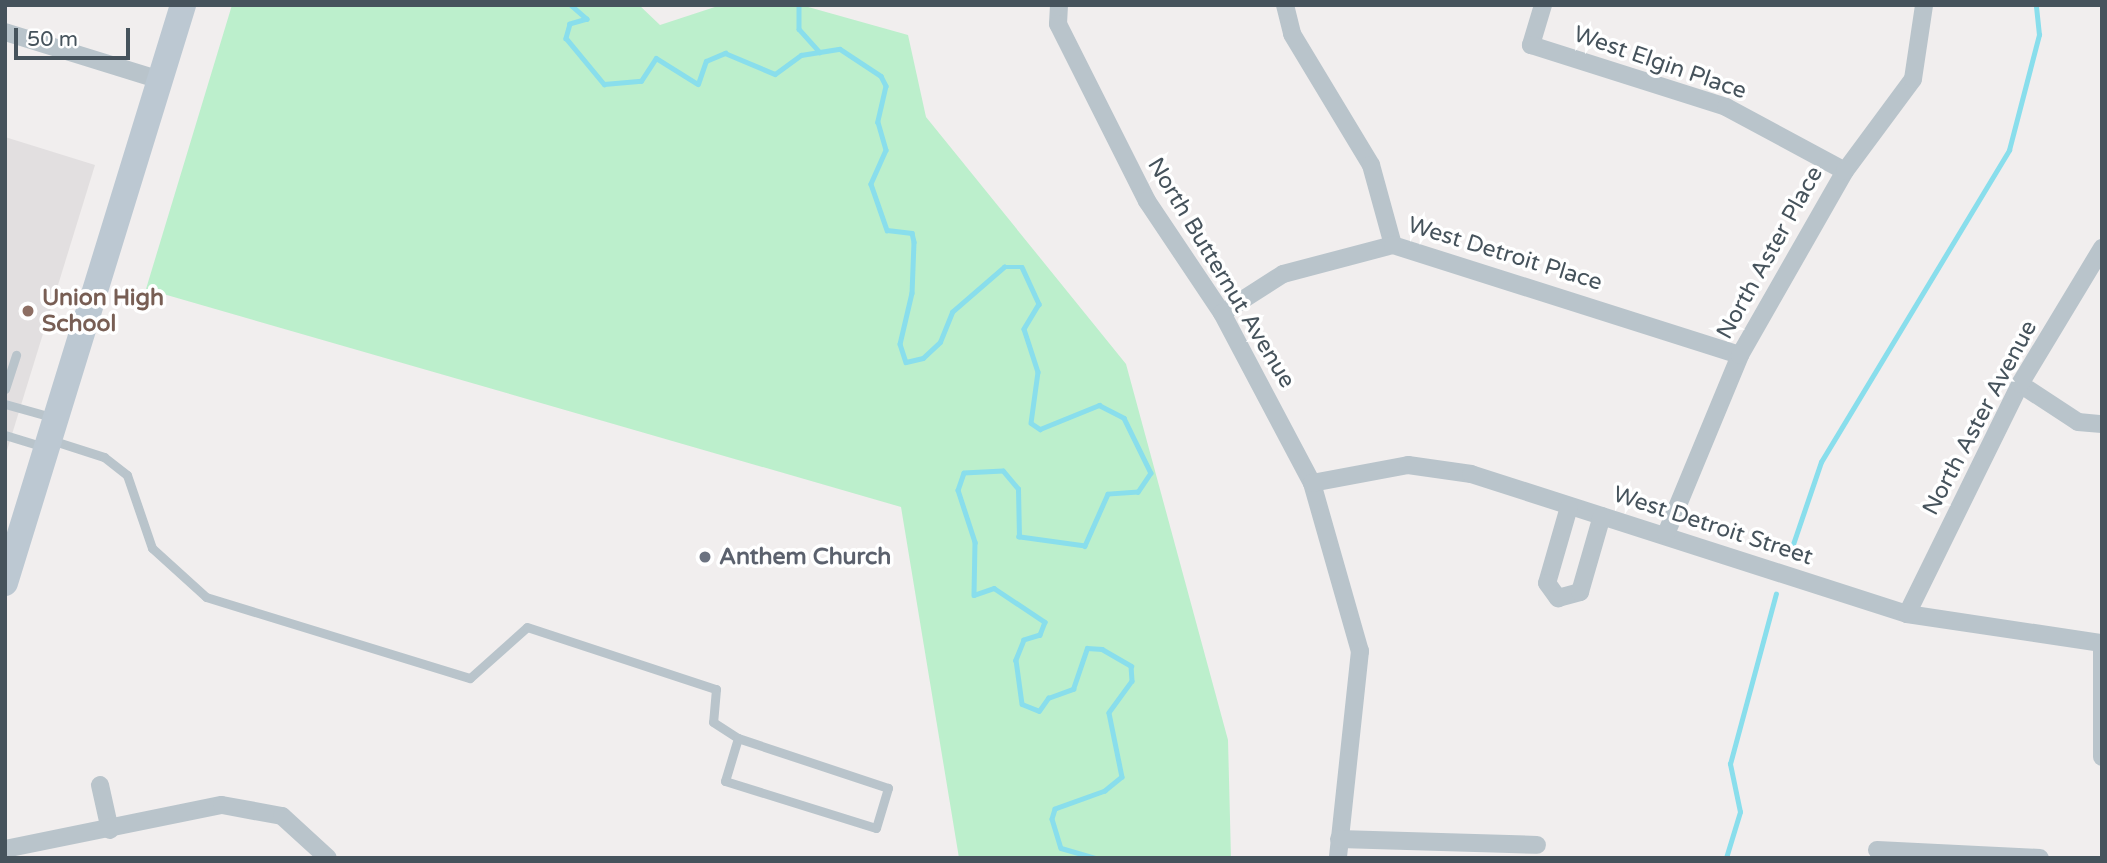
<!DOCTYPE html>
<html>
<head>
<meta charset="utf-8">
<style>
	body { margin:0 }
	#map { position:relative; width:2107px; height:863px; overflow:hidden; background:#f1eeee; font-family:"Varela Round",sans-serif }
	div>[style] { position:absolute }
	.education>* { inset:0; background:#e2dfe0 }
	.green>* { inset:0; background:#bcefcc }
	.stream>* { height:4.5px; margin:-2.25px; padding:0 2.25px; transform-origin:2.25px; border-radius:2.25px; background:#89deec }
	.service>* { height:9px; margin:-4.5px; padding:0 4.5px; transform-origin:4.5px; border-radius:4.5px; background:#b9c4cb }
	.minor>* { height:18px; margin:-9px; padding:0 9px; transform-origin:9px; border-radius:9px; background:#b9c4cb }
	.secondary>* { height:26px; margin:-13px; padding:0 13px; transform-origin:13px; border-radius:13px; background:#bcc8d2 }
	.dots>* { width:19px; height:19px; translate:-50% -50%; box-sizing:border-box; border:4px solid #fff; border-radius:50% }
	span { translate:-50% -50%; white-space:nowrap; text-align:center; line-height:1.15; -webkit-text-stroke:7px #fff; paint-order:stroke }
	.street-label { font-size:23px; color:#46535c }
	.education-label { font-size:23px; color:#785e54; font-weight:700 }
	.left { translate:0 -50%; text-align:left }
	.worship-label { font-size:23px; color:#5b616d; font-weight:700 }
	.frame { position:absolute; inset:0; border:7px solid #46535c; pointer-events:none }
	.scale { position:absolute; left:14px; top:28px; width:116px; height:32px; box-sizing:border-box; border:4px solid #46535c; border-top:0; padding-left:9px; font-size:21px; line-height:24px; white-space:nowrap; color:#46535c; -webkit-text-stroke:5px #fff; paint-order:stroke }
</style>
</head>
<body>
<div id="map">
	<div class="education">
		<div style="clip-path:polygon(5px 137px,95px 165px,5px 457px)"></div>
	</div>
	<div class="green">
		<div style="clip-path:polygon(232px 5px,639px 5px,660px 25px,721px 5px,801px 5px,908px 35px,926px 117px,1126px 364px,1228px 740px,1231px 858px,959px 858px,901px 507px,146px 289px)"></div>
	</div>
	<div class="stream">
		<div style="left:571px;top:5px;width:21px;rotate:41deg"></div>
		<div style="left:587px;top:19px;width:18px;rotate:164deg"></div>
		<div style="left:570px;top:24px;width:15px;rotate:106deg"></div>
		<div style="left:566px;top:38px;width:60px;rotate:50.4deg"></div>
		<div style="left:604px;top:84px;width:37px;rotate:-5deg"></div>
		<div style="left:641px;top:81px;width:27px;rotate:-57deg"></div>
		<div style="left:656px;top:58px;width:49px;rotate:31.8deg"></div>
		<div style="left:698px;top:84px;width:24px;rotate:-71deg"></div>
		<div style="left:706px;top:61px;width:21px;rotate:-23deg"></div>
		<div style="left:725px;top:53px;width:54px;rotate:22.8deg"></div>
		<div style="left:775px;top:74px;width:32px;rotate:-36deg"></div>
		<div style="left:801px;top:55px;width:39px;rotate:-9deg"></div>
		<div style="left:840px;top:49px;width:49px;rotate:33.4deg"></div>
		<div style="left:881px;top:76px;width:11px;rotate:63deg"></div>
		<div style="left:886px;top:86px;width:37px;rotate:103deg"></div>
		<div style="left:878px;top:122px;width:29px;rotate:74deg"></div>
		<div style="left:886px;top:150px;width:37px;rotate:114deg"></div>
		<div style="left:871px;top:184px;width:49px;rotate:70.8deg"></div>
		<div style="left:887px;top:230px;width:25px;rotate:7deg"></div>
		<div style="left:912px;top:233px;width:9px;rotate:77deg"></div>
		<div style="left:914px;top:242px;width:51px;rotate:92.2deg"></div>
		<div style="left:912px;top:293px;width:52px;rotate:103.2deg"></div>
		<div style="left:900px;top:344px;width:19px;rotate:72deg"></div>
		<div style="left:906px;top:362px;width:17px;rotate:-13deg"></div>
		<div style="left:923px;top:358px;width:23px;rotate:-43deg"></div>
		<div style="left:940px;top:342px;width:32px;rotate:-68deg"></div>
		<div style="left:952px;top:312px;width:69px;rotate:-40.9deg"></div>
		<div style="left:1004px;top:267px;width:18px"></div>
		<div style="left:1022px;top:267px;width:41px;rotate:65.3deg"></div>
		<div style="left:1039px;top:304px;width:29px;rotate:121deg"></div>
		<div style="left:1024px;top:329px;width:45px;rotate:72deg"></div>
		<div style="left:1038px;top:372px;width:51px;rotate:97.8deg"></div>
		<div style="left:1031px;top:423px;width:11px;rotate:34deg"></div>
		<div style="left:1040px;top:429px;width:64px;rotate:-22.1deg"></div>
		<div style="left:1099px;top:405px;width:28px;rotate:27deg"></div>
		<div style="left:1124px;top:418px;width:61px;rotate:63.9deg"></div>
		<div style="left:1151px;top:473px;width:23px;rotate:124deg"></div>
		<div style="left:1138px;top:492px;width:30px;rotate:176deg"></div>
		<div style="left:1108px;top:494px;width:57px;rotate:113.9deg"></div>
		<div style="left:1085px;top:546px;width:67px;rotate:-172.2deg"></div>
		<div style="left:1019px;top:537px;width:48px;rotate:-91.2deg"></div>
		<div style="left:1018px;top:489px;width:23px;rotate:-130deg"></div>
		<div style="left:1003px;top:471px;width:39px;rotate:177deg"></div>
		<div style="left:964px;top:473px;width:18px;rotate:109deg"></div>
		<div style="left:958px;top:490px;width:55px;rotate:71.9deg"></div>
		<div style="left:975px;top:542px;width:53px;rotate:91.1deg"></div>
		<div style="left:974px;top:595px;width:21px;rotate:-19deg"></div>
		<div style="left:994px;top:588px;width:61px;rotate:33.7deg"></div>
		<div style="left:1045px;top:622px;width:14px;rotate:111deg"></div>
		<div style="left:1040px;top:635px;width:17px;rotate:163deg"></div>
		<div style="left:1024px;top:640px;width:22px;rotate:112deg"></div>
		<div style="left:1016px;top:660px;width:44px;rotate:82.2deg"></div>
		<div style="left:1022px;top:704px;width:18px;rotate:22deg"></div>
		<div style="left:1039px;top:711px;width:16px;rotate:-55deg"></div>
		<div style="left:1048px;top:698px;width:27px;rotate:-20deg"></div>
		<div style="left:1073px;top:689px;width:43px;rotate:-71.1deg"></div>
		<div style="left:1087px;top:648px;width:15px;rotate:4deg"></div>
		<div style="left:1102px;top:649px;width:34px;rotate:30deg"></div>
		<div style="left:1131px;top:666px;width:15px;rotate:86deg"></div>
		<div style="left:1132px;top:681px;width:39px;rotate:126deg"></div>
		<div style="left:1109px;top:713px;width:65px;rotate:78.5deg"></div>
		<div style="left:1122px;top:777px;width:22px;rotate:141deg"></div>
		<div style="left:1105px;top:791px;width:53px;rotate:160.2deg"></div>
		<div style="left:1055px;top:809px;width:10px;rotate:107deg"></div>
		<div style="left:1052px;top:819px;width:30px;rotate:73deg"></div>
		<div style="left:1061px;top:848px;width:36px;rotate:16deg"></div>
		<div style="left:799px;top:5px;width:24px;rotate:90deg"></div>
		<div style="left:799px;top:29px;width:31px;rotate:48deg"></div>
		<div style="left:1789px;top:556px;width:99px;rotate:-71.2deg"></div>
		<div style="left:1821px;top:462px;width:364px;rotate:-58.9deg"></div>
		<div style="left:2009px;top:150px;width:119px;rotate:-75.4deg"></div>
		<div style="left:2039px;top:35px;width:30px;rotate:-96deg"></div>
		<div style="left:1726px;top:858px;width:48px;rotate:-73.1deg"></div>
		<div style="left:1740px;top:812px;width:49px;rotate:-101.8deg"></div>
		<div style="left:1730px;top:764px;width:176px;rotate:-74.9deg"></div>
	</div>
	<div class="service">
		<div style="left:5px;top:389px;width:36px;rotate:-72deg"></div>
		<div style="left:5px;top:404px;width:52px;rotate:15.6deg"></div>
		<div style="left:5px;top:435px;width:41px;rotate:17.1deg"></div>
		<div style="left:51px;top:440px;width:56px;rotate:17.8deg"></div>
		<div style="left:104px;top:457px;width:29px;rotate:38deg"></div>
		<div style="left:127px;top:475px;width:77px;rotate:71.1deg"></div>
		<div style="left:152px;top:548px;width:73px;rotate:42.2deg"></div>
		<div style="left:206px;top:597px;width:276px;rotate:17.1deg"></div>
		<div style="left:470px;top:678px;width:76px;rotate:-41.8deg"></div>
		<div style="left:527px;top:627px;width:199px;rotate:18.2deg"></div>
		<div style="left:716px;top:689px;width:33px;rotate:95deg"></div>
		<div style="left:713px;top:722px;width:30px;rotate:33deg"></div>
		<div style="left:738px;top:738px;width:45px;rotate:106.8deg"></div>
		<div style="left:725px;top:781px;width:158px;rotate:17.3deg"></div>
		<div style="left:876px;top:828px;width:42px;rotate:-73.3deg"></div>
		<div style="left:888px;top:788px;width:158px;rotate:-161.6deg"></div>
	</div>
	<div class="minor">
		<div style="left:1059px;top:5px;width:19px;rotate:93deg"></div>
		<div style="left:1058px;top:24px;width:198px;rotate:63.3deg"></div>
		<div style="left:1147px;top:201px;width:135px;rotate:56.2deg"></div>
		<div style="left:1222px;top:313px;width:192px;rotate:62.1deg"></div>
		<div style="left:1312px;top:483px;width:175px;rotate:74.1deg"></div>
		<div style="left:1360px;top:651px;width:208px;rotate:96.1deg"></div>
		<div style="left:1285px;top:5px;width:30px;rotate:76deg"></div>
		<div style="left:1292px;top:34px;width:153px;rotate:58.9deg"></div>
		<div style="left:1371px;top:165px;width:83px;rotate:74.6deg"></div>
		<div style="left:1543px;top:5px;width:42px;rotate:106.7deg"></div>
		<div style="left:1531px;top:45px;width:205px;rotate:17.6deg"></div>
		<div style="left:1726px;top:107px;width:135px;rotate:28.3deg"></div>
		<div style="left:5px;top:32px;width:162px;rotate:17.2deg"></div>
		<div style="left:1222px;top:313px;width:72px;rotate:-32.6deg"></div>
		<div style="left:1283px;top:274px;width:114px;rotate:-14.8deg"></div>
		<div style="left:1393px;top:245px;width:364px;rotate:17.6deg"></div>
		<div style="left:2020px;top:384px;width:69px;rotate:33.2deg"></div>
		<div style="left:2078px;top:422px;width:24px;rotate:5deg"></div>
		<div style="left:1312px;top:483px;width:98px;rotate:-10.6deg"></div>
		<div style="left:1408px;top:465px;width:64px;rotate:8.1deg"></div>
		<div style="left:1471px;top:474px;width:458px;rotate:17.8deg"></div>
		<div style="left:1907px;top:614px;width:197px;rotate:8.5deg"></div>
		<div style="left:1569px;top:507px;width:79px;rotate:106.1deg"></div>
		<div style="left:1547px;top:583px;width:19px;rotate:54deg"></div>
		<div style="left:1558px;top:598px;width:23px;rotate:-15deg"></div>
		<div style="left:1580px;top:592px;width:79px;rotate:-73.9deg"></div>
		<div style="left:1666px;top:534px;width:194px;rotate:-67.5deg"></div>
		<div style="left:1740px;top:355px;width:212px;rotate:-60.3deg"></div>
		<div style="left:1845px;top:171px;width:114px;rotate:-53.5deg"></div>
		<div style="left:1913px;top:79px;width:75px;rotate:-81.5deg"></div>
		<div style="left:1907px;top:614px;width:256px;rotate:-63.8deg"></div>
		<div style="left:2020px;top:384px;width:159px;rotate:-58.9deg"></div>
		<div style="left:2102px;top:643px;width:114px;rotate:90deg"></div>
		<div style="left:100px;top:785px;width:46px;rotate:77.5deg"></div>
		<div style="left:1339px;top:839px;width:198px;rotate:1.7deg"></div>
		<div style="left:5px;top:849px;width:221px;rotate:-11.5deg"></div>
		<div style="left:222px;top:805px;width:61px;rotate:10.4deg"></div>
		<div style="left:282px;top:816px;width:62px;rotate:42.4deg"></div>
		<div style="left:1877px;top:850px;width:163px;rotate:2.8deg"></div>
	</div>
	<div class="secondary">
		<div style="left:5px;top:583px;width:605px;rotate:-72.88deg"></div>
	</div>
	<div class="dots">
		<div style="left:28px;top:311px;background:#8d6e63"></div>
		<div style="left:705px;top:557px;background:#6b7280"></div>
	</div>
	<div class="street-label">
		<span style="left:1660px;top:63px;rotate:19deg">West Elgin Place</span>
		<span style="left:1770px;top:253px;rotate:-61deg">North Aster Place</span>
		<span style="left:1505px;top:254px;rotate:17deg">West Detroit Place</span>
		<span style="left:1221px;top:273px;rotate:59deg">North Butternut Avenue</span>
		<span style="left:1980px;top:418px;rotate:-62deg">North Aster Avenue</span>
		<span style="left:1713px;top:526px;rotate:18deg">West Detroit Street</span>
	</div>
	<div class="education-label">
		<span class="left" style="left:42px;top:311px">Union High<br>School</span>
	</div>
	<div class="worship-label">
		<span class="left" style="left:719px;top:557px">Anthem Church</span>
	</div>
	<div class="frame"></div>
	<div class="scale">50 m</div>
</div>
</body>
</html>
